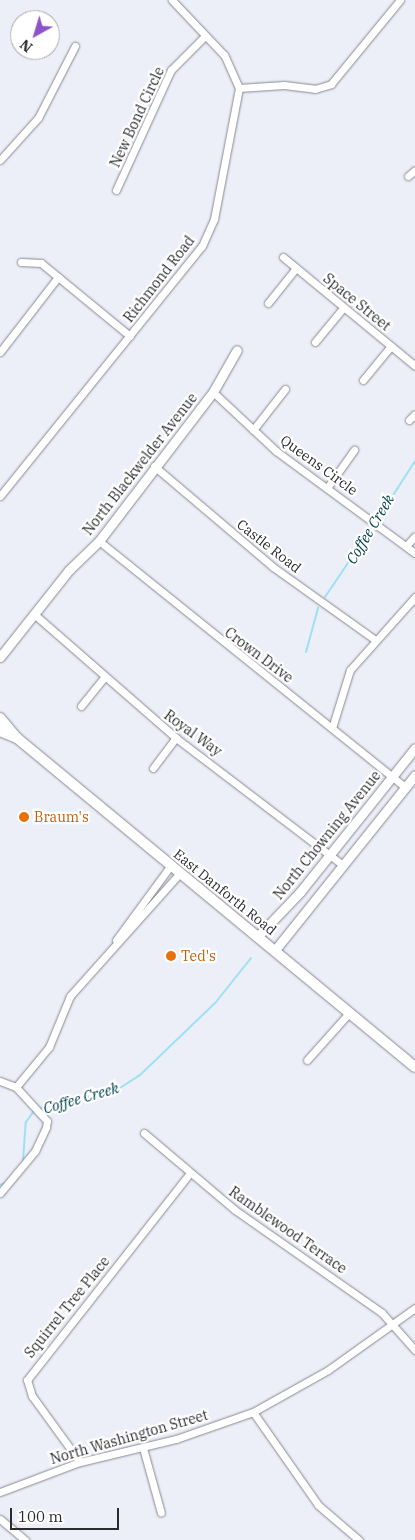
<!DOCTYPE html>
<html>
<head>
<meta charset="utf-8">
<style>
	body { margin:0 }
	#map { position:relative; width:415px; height:1540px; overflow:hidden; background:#edeff8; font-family:"IBM Plex Serif",serif }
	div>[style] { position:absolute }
	.stream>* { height:2px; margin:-1px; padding:0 1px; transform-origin:1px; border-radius:1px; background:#9de1f2 }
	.roads { filter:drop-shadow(0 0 1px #878991) drop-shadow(0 0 1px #878991) }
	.minor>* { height:7px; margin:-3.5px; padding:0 3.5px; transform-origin:3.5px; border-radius:3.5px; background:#fff }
	.tertiary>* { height:9px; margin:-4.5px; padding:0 4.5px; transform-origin:4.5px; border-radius:4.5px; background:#fff }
	.secondary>* { height:10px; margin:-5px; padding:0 5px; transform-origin:5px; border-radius:5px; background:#fff }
	.dots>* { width:14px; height:14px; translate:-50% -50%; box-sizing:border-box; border:2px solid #fff; border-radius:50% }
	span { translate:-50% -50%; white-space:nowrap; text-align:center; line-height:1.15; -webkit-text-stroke:4.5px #fff; paint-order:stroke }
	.street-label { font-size:14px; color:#2a2b2e }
	.food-label { font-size:14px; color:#c56008 }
	.left { translate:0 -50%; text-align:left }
	.water-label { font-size:15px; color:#02424e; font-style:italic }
	.north { position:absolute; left:10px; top:10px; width:50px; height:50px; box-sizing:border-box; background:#fff; border:1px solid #aaaaab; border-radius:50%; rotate:219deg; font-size:14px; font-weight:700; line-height:20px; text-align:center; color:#2a2b2e }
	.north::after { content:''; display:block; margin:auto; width:18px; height:22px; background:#8c53ca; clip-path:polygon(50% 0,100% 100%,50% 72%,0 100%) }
	.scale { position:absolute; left:10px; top:1508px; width:109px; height:22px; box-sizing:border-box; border:2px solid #2a2b2e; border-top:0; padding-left:6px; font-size:15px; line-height:18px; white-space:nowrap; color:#2a2b2e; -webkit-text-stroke:4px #fff; paint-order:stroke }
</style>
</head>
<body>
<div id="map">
	<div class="stream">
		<div style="left:376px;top:522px;width:72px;rotate:-57.4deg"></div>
		<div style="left:325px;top:597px;width:86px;rotate:-55.9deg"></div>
		<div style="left:306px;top:652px;width:46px;rotate:-74.7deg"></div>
		<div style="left:38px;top:1109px;width:85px;rotate:-14.4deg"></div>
		<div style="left:120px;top:1088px;width:24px;rotate:-33deg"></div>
		<div style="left:140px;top:1075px;width:105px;rotate:-43.8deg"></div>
		<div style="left:216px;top:1002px;width:56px;rotate:-51.5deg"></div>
		<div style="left:23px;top:1161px;width:39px;rotate:-86deg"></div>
		<div style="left:26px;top:1122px;width:14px;rotate:-54deg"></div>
		<div style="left:0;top:1185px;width:5px;rotate:-22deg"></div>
	</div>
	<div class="roads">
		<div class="minor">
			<div style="left:239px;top:88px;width:45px;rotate:-3.8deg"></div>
			<div style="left:284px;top:85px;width:31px;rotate:7deg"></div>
			<div style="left:315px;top:89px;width:17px;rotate:-17deg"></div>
			<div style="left:331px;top:84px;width:109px;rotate:-50.6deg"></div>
			<div style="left:0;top:160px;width:57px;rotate:-47.9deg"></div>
			<div style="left:38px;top:118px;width:81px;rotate:-62.8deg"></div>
			<div style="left:408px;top:176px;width:9px;rotate:-41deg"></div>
			<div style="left:116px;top:190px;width:132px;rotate:-65.4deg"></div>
			<div style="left:171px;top:70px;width:48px;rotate:-45deg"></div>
			<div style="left:283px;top:257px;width:171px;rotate:39.5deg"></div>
			<div style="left:21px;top:262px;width:20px;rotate:3deg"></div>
			<div style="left:41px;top:263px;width:115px;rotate:39.4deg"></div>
			<div style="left:268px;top:303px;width:45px;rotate:-51.3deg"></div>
			<div style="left:315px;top:342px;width:45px;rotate:-50.4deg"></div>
			<div style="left:0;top:352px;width:95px;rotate:-52.3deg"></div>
			<div style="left:363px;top:380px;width:44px;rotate:-50.5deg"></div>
			<div style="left:213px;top:392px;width:86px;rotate:43.1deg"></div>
			<div style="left:276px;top:451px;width:172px;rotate:36.3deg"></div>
			<div style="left:409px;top:420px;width:8px;rotate:-45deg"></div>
			<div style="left:253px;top:430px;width:52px;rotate:-52deg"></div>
			<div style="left:154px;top:466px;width:156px;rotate:40.3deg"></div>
			<div style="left:273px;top:567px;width:124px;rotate:35.5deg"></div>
			<div style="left:327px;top:488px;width:47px;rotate:-54.6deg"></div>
			<div style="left:0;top:496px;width:321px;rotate:-51.1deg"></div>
			<div style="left:202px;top:246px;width:30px;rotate:-66deg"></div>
			<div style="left:214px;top:219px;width:133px;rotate:-79.2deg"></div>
			<div style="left:239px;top:88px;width:36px;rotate:-114deg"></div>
			<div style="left:224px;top:55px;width:76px;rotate:-133.4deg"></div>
			<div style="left:99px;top:541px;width:393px;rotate:38.8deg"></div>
			<div style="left:406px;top:546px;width:13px;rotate:-48deg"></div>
			<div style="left:34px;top:614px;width:189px;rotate:41.1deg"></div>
			<div style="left:176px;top:738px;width:210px;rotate:37.3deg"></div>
			<div style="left:81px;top:706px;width:35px;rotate:-51deg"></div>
			<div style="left:332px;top:728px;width:61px;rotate:-72.8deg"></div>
			<div style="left:350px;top:670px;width:98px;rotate:-48.3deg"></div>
			<div style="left:153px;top:768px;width:38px;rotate:-53deg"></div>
			<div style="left:116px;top:940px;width:93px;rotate:-53.7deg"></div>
			<div style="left:307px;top:1060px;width:63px;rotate:-48.2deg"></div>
			<div style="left:0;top:1081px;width:17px;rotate:21deg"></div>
			<div style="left:16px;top:1087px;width:52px;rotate:-50.5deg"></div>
			<div style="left:49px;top:1047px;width:55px;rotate:-67.6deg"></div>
			<div style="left:70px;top:996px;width:165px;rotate:-48.2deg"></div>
			<div style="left:144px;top:1133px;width:119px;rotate:40.2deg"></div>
			<div style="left:235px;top:1210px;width:179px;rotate:35deg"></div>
			<div style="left:382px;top:1313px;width:50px;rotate:48.3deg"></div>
			<div style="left:0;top:1193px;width:55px;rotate:-50.2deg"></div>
			<div style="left:35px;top:1151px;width:26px;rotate:-65deg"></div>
			<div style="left:46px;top:1127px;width:6px;rotate:-81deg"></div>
			<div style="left:47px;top:1121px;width:46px;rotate:-132.4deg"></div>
			<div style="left:253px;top:1412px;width:113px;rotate:55deg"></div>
			<div style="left:318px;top:1505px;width:54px;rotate:40.5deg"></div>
			<div style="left:143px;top:1448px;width:67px;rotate:74.5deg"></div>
			<div style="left:80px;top:1462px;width:82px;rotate:-126deg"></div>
			<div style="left:32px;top:1396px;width:17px;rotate:-107deg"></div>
			<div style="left:27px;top:1380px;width:263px;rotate:-51.8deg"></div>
			<div style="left:0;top:1492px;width:85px;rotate:-20.6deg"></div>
			<div style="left:80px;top:1462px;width:99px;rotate:-13.5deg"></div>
			<div style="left:176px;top:1439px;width:82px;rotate:-19.3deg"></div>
			<div style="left:253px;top:1412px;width:86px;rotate:-29.2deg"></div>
			<div style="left:328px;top:1370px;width:107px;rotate:-35.5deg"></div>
			<div style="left:0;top:1519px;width:33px;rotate:40deg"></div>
		</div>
		<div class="tertiary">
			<div style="left:0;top:657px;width:111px;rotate:-51.6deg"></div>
			<div style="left:69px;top:570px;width:42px;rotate:-44deg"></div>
			<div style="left:99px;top:541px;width:188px;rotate:-52.6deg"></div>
			<div style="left:213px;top:392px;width:48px;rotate:-60.3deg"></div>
			<div style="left:258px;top:936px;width:61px;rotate:-46.3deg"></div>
			<div style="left:300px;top:892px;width:184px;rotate:-51.4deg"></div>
			<div style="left:275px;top:950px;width:224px;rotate:-51.3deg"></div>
		</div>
		<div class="secondary">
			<div style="left:0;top:718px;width:26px;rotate:50deg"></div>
			<div style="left:17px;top:738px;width:516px;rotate:39.58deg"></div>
			<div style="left:0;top:731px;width:18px;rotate:22deg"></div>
		</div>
	</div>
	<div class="dots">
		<div style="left:24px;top:817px;background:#e8710a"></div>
		<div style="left:171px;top:956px;background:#e8710a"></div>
	</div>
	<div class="street-label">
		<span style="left:137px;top:117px;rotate:-65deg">New Bond Circle</span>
		<span style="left:159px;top:279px;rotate:-52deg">Richmond Road</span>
		<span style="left:357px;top:302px;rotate:39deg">Space Street</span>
		<span style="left:140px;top:464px;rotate:-52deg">North Blackwelder Avenue</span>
		<span style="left:319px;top:465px;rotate:36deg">Queens Circle</span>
		<span style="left:269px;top:546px;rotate:38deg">Castle Road</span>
		<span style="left:259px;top:655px;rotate:37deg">Crown Drive</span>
		<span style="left:193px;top:733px;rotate:36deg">Royal Way</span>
		<span style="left:327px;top:835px;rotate:-51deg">North Chowning Avenue</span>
		<span style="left:225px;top:892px;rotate:39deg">East Danforth Road</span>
		<span style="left:288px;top:1230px;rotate:35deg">Ramblewood Terrace</span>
		<span style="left:67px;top:1307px;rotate:-51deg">Squirrel Tree Place</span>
		<span style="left:129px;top:1437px;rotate:-16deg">North Washington Street</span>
	</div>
	<div class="food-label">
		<span class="left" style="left:34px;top:817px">Braum's</span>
		<span class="left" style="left:181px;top:956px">Ted's</span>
	</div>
	<div class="water-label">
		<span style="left:370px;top:529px;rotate:-59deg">Coffee Creek</span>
		<span style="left:81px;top:1098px;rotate:-16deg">Coffee Creek</span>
	</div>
	<div class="north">N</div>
	<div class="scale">100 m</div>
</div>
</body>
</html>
